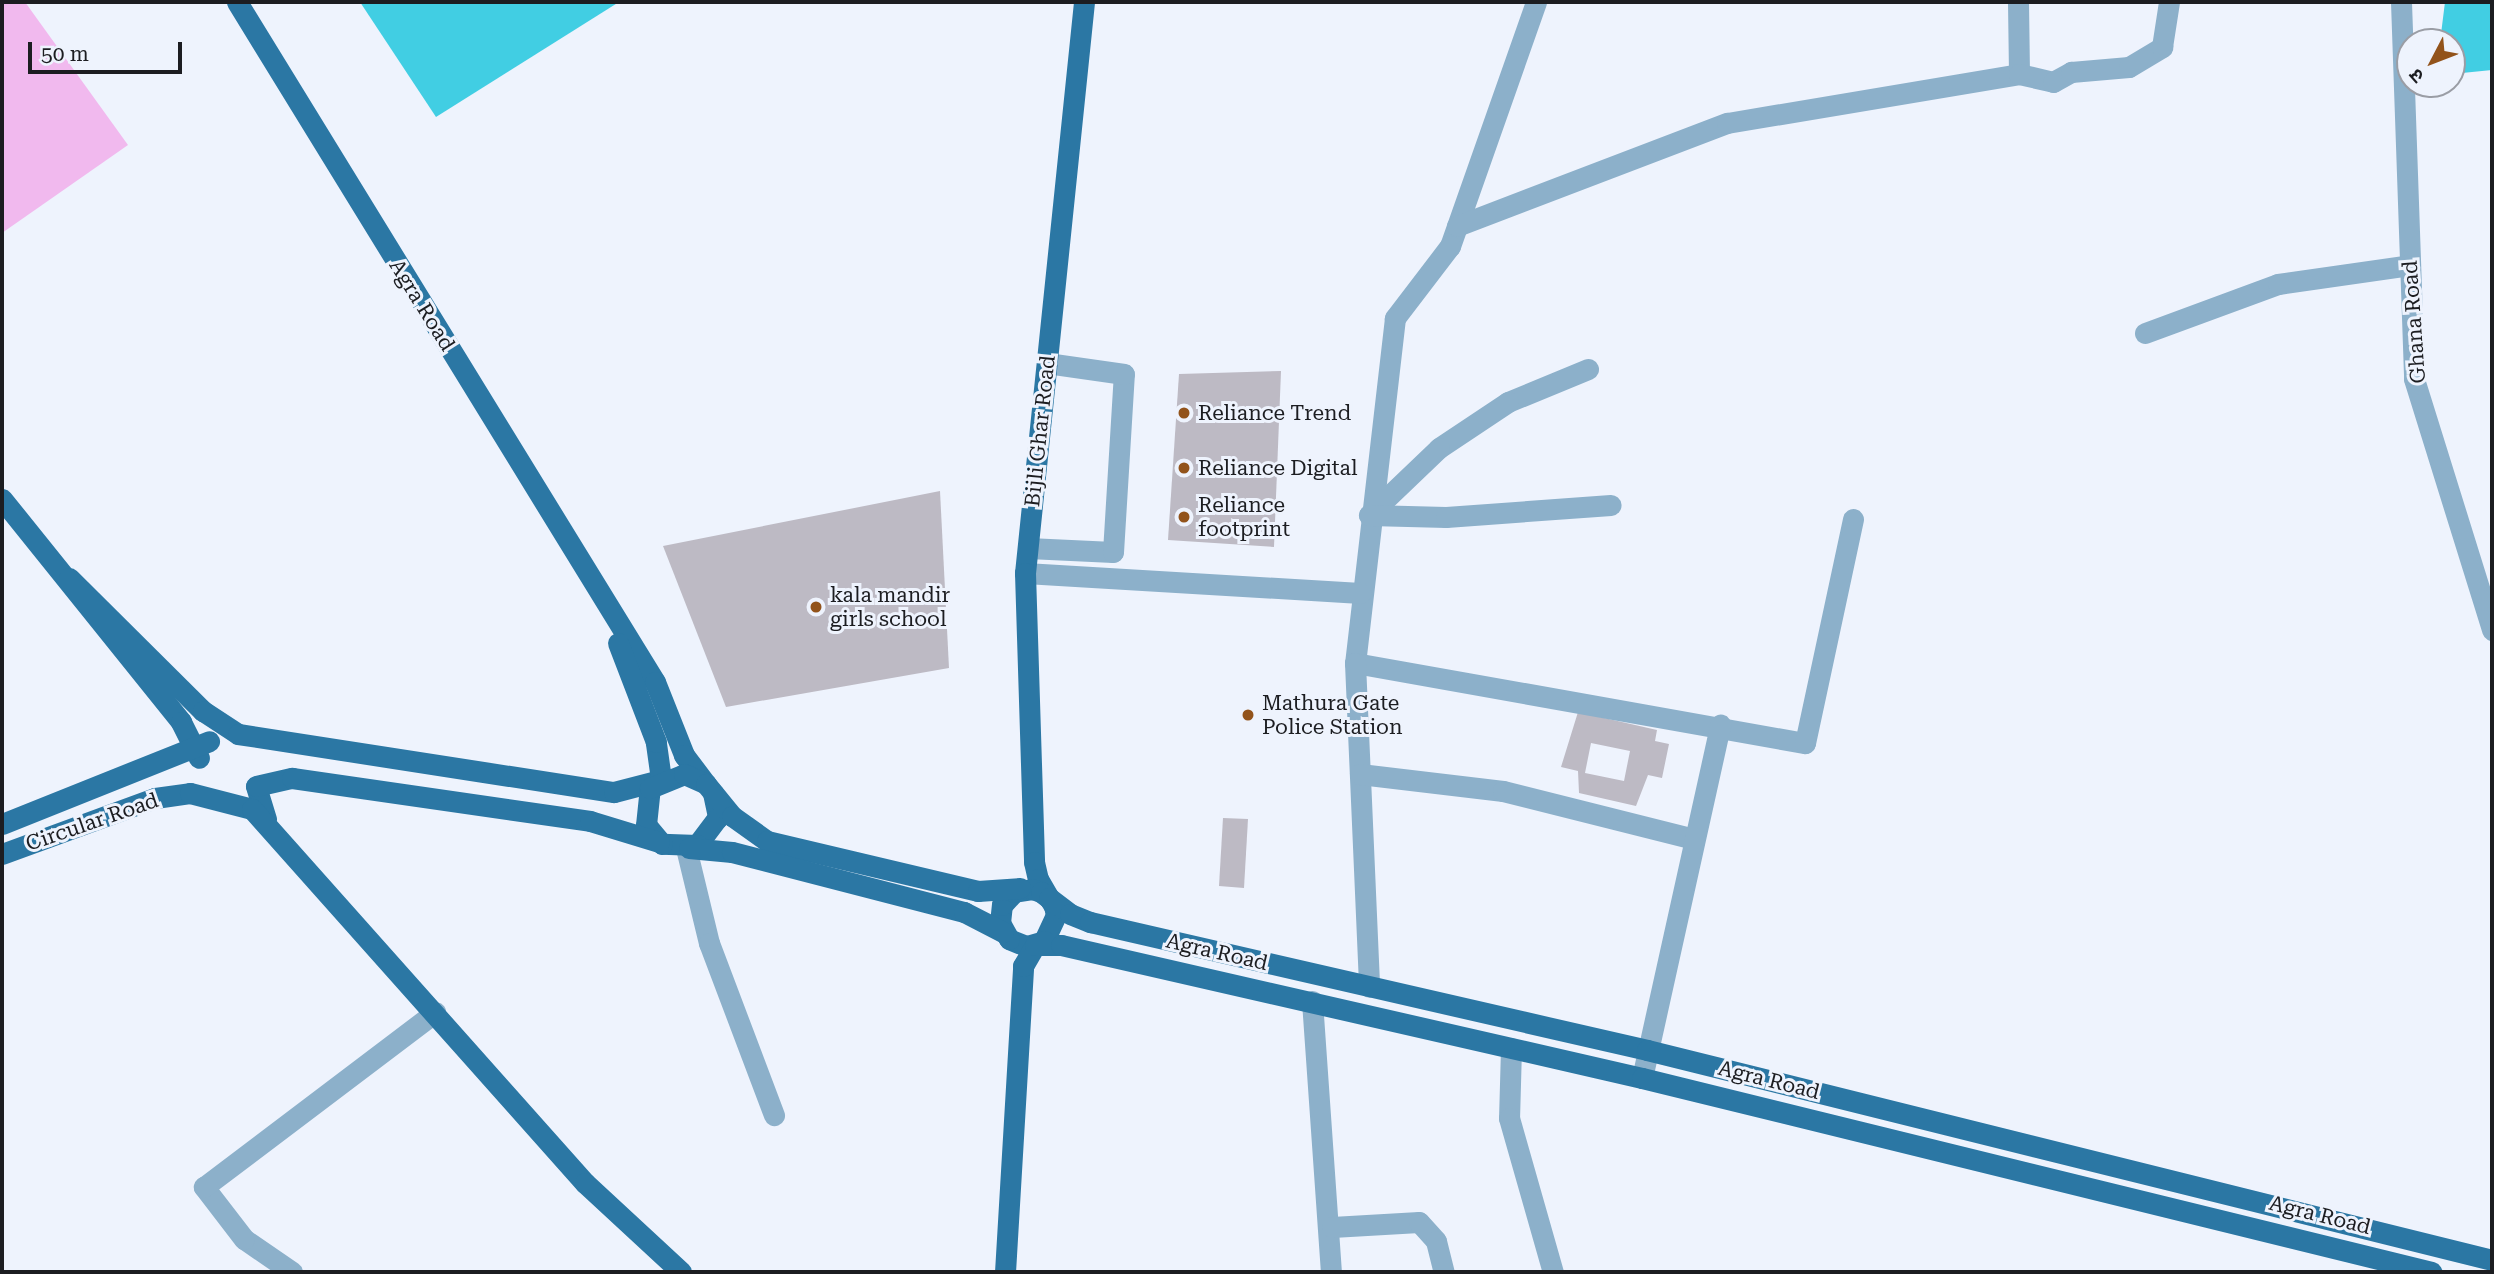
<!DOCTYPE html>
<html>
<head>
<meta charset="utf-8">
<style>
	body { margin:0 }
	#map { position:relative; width:2494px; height:1274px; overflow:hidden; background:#eef3fd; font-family:"Roboto Serif","Noto Sans Devanagari",serif }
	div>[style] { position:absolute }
	.green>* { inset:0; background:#f1b9ee }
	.water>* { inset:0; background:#41cee3 }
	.building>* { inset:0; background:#bdbac4 }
	.minor>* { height:21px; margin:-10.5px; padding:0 10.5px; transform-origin:10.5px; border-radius:10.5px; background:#8cb0ca }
	.major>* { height:21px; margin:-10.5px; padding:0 10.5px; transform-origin:10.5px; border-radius:10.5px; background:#2b77a4 }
	.dots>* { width:19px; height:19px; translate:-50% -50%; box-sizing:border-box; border:4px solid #eef3fd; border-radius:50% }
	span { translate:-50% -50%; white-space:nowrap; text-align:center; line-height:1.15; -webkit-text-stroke:6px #eef3fd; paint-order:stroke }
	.street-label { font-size:21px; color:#1c1d21 }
	.poi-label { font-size:21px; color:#1c1d21 }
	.left { translate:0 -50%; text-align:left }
	.frame { position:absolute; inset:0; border:4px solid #1c1d21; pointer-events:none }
	.north { position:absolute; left:2396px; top:28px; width:70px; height:70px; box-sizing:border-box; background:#eef3fd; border:2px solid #9a9da5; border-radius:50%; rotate:228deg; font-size:19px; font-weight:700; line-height:28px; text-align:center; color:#1c1d21 }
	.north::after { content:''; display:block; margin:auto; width:24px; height:32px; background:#92531b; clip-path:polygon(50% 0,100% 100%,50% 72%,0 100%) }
	.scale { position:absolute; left:28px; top:42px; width:154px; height:32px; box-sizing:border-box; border:4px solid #1c1d21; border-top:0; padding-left:9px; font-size:21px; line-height:24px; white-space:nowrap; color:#1c1d21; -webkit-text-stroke:5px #eef3fd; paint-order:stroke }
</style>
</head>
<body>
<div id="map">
	<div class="green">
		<div style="clip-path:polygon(2px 2px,25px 2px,128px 145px,2px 233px)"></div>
	</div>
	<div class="water">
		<div style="clip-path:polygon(360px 2px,619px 2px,436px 117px)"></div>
		<div style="clip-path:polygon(2445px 2px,2492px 2px,2492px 70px,2452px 74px,2452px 42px,2440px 42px)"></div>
	</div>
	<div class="building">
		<div style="clip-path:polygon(1281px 371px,1274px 547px,1168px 540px,1179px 374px)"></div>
		<div style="clip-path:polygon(940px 491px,949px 668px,726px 707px,663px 546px)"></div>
		<div style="clip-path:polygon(evenodd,1578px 712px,1657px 730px,1655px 741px,1669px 744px,1662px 778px,1648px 775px,1636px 806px,1579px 793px,1578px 771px,1561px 767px,1578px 712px,1591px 743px,1630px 751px,1624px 781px,1585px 773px,1591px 743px)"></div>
		<div style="clip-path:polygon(1223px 818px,1248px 819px,1244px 888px,1219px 886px)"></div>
	</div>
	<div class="minor">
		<div style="left:1536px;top:2px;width:259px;rotate:109.4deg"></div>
		<div style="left:1450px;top:246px;width:91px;rotate:127.4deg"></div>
		<div style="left:1395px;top:318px;width:347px;rotate:96.6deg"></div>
		<div style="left:1355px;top:663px;width:457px;rotate:10.1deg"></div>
		<div style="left:1805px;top:743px;width:229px;rotate:-77.9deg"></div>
		<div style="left:2018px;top:2px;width:72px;rotate:89.2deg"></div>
		<div style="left:2401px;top:2px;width:377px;rotate:88deg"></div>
		<div style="left:2414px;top:379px;width:263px;rotate:72.7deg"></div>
		<div style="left:1457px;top:226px;width:289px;rotate:-20.9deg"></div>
		<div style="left:1727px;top:123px;width:296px;rotate:-9.5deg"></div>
		<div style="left:2019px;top:74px;width:35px;rotate:13deg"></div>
		<div style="left:2053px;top:82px;width:21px;rotate:-29deg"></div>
		<div style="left:2071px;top:72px;width:58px;rotate:-4.9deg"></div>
		<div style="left:2129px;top:67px;width:39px;rotate:-31deg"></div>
		<div style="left:2162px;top:47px;width:46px;rotate:-81.2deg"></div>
		<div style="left:2145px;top:333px;width:142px;rotate:-20.2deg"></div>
		<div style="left:2278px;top:284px;width:133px;rotate:-8.2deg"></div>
		<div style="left:1588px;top:369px;width:87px;rotate:157.6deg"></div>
		<div style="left:1508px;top:402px;width:83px;rotate:146.3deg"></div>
		<div style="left:1439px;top:448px;width:97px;rotate:136.3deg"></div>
		<div style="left:1369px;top:515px;width:77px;rotate:1.5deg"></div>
		<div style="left:1446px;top:517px;width:165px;rotate:-4.2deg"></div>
		<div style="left:1028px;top:548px;width:85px;rotate:2.7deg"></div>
		<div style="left:1113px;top:552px;width:178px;rotate:-86.5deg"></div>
		<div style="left:1124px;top:374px;width:78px;rotate:-171.9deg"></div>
		<div style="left:1025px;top:573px;width:336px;rotate:3.4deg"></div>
		<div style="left:1355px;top:663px;width:324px;rotate:87.5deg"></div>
		<div style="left:1360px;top:774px;width:144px;rotate:6.8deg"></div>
		<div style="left:1503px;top:791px;width:197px;rotate:14.1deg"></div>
		<div style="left:686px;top:848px;width:98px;rotate:76.4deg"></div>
		<div style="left:709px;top:943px;width:184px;rotate:69.3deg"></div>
		<div style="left:1312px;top:1001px;width:272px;rotate:86deg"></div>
		<div style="left:1511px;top:1048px;width:70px;rotate:91.6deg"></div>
		<div style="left:1509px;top:1118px;width:160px;rotate:74.1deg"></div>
		<div style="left:1642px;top:1078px;width:362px;rotate:-77.5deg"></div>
		<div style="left:1332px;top:1227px;width:87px;rotate:-3.3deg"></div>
		<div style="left:1419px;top:1222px;width:25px;rotate:48deg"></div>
		<div style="left:1436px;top:1241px;width:32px;rotate:76deg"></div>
		<div style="left:292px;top:1272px;width:58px;rotate:-145.5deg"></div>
		<div style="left:244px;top:1239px;width:66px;rotate:-127.6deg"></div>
		<div style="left:204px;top:1187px;width:290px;rotate:-37.1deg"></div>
	</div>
	<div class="major">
		<div style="left:237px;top:2px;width:798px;rotate:58.42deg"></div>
		<div style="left:655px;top:682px;width:79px;rotate:68.3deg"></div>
		<div style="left:684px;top:755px;width:36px;rotate:53deg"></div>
		<div style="left:1084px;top:2px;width:574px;rotate:95.9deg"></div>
		<div style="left:1025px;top:573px;width:289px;rotate:88.2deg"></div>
		<div style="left:1034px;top:862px;width:17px;rotate:77deg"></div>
		<div style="left:1038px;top:879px;width:22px;rotate:60deg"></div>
		<div style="left:1049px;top:898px;width:9px;rotate:58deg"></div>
		<div style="left:1054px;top:906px;width:9px;rotate:77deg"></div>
		<div style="left:1056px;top:915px;width:29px;rotate:115deg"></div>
		<div style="left:1044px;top:941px;width:19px;rotate:164deg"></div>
		<div style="left:1026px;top:946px;width:18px;rotate:-158deg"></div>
		<div style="left:1009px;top:939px;width:18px;rotate:-119deg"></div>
		<div style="left:1000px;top:923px;width:18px;rotate:-84deg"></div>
		<div style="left:1002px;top:905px;width:18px;rotate:-47deg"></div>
		<div style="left:1014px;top:892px;width:18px;rotate:-9deg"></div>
		<div style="left:1032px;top:889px;width:9px;rotate:18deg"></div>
		<div style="left:1041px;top:892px;width:10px;rotate:37deg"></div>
		<div style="left:1049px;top:898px;width:26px;rotate:37deg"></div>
		<div style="left:1070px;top:914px;width:22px;rotate:22deg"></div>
		<div style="left:1090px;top:922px;width:572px;rotate:12.94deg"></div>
		<div style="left:1647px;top:1050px;width:871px;rotate:13.96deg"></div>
		<div style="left:2px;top:499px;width:286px;rotate:51.2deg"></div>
		<div style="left:181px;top:722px;width:40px;rotate:63.4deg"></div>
		<div style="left:69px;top:578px;width:189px;rotate:44.8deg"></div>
		<div style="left:203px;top:711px;width:42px;rotate:33.3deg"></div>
		<div style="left:238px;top:734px;width:380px;rotate:8.8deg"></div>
		<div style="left:614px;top:792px;width:48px;rotate:-14.6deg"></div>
		<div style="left:660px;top:780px;width:8px;rotate:-90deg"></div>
		<div style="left:660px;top:772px;width:30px;rotate:-98deg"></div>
		<div style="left:656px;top:742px;width:106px;rotate:-111deg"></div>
		<div style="left:713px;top:793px;width:25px;rotate:78deg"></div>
		<div style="left:718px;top:817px;width:35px;rotate:127deg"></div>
		<div style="left:697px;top:845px;width:35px;rotate:-178deg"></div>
		<div style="left:662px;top:844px;width:25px;rotate:-130deg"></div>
		<div style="left:646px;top:825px;width:37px;rotate:-84deg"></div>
		<div style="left:650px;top:788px;width:37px;rotate:-22deg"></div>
		<div style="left:684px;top:774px;width:24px;rotate:24deg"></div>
		<div style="left:706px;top:784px;width:41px;rotate:50.9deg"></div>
		<div style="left:732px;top:816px;width:43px;rotate:35.5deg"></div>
		<div style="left:767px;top:841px;width:217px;rotate:13.3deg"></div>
		<div style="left:978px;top:891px;width:42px;rotate:-4.1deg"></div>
		<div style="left:266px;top:819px;width:34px;rotate:-107deg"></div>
		<div style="left:256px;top:786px;width:37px;rotate:-13deg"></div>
		<div style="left:292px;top:778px;width:301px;rotate:8.2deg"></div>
		<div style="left:590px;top:821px;width:72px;rotate:16.9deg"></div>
		<div style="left:2px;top:824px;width:223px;rotate:-21.8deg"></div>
		<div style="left:689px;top:848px;width:43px;rotate:5.3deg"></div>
		<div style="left:732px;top:852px;width:240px;rotate:14.5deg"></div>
		<div style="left:964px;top:912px;width:44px;rotate:27.1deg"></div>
		<div style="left:2px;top:854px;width:163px;rotate:-20.1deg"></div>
		<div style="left:155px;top:798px;width:35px;rotate:-8deg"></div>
		<div style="left:190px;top:793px;width:64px;rotate:14.5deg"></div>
		<div style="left:252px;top:809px;width:501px;rotate:48.32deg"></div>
		<div style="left:585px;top:1183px;width:131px;rotate:42.8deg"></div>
		<div style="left:1005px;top:1272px;width:307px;rotate:-86.6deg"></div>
		<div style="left:1023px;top:966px;width:24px;rotate:-60deg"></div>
		<div style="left:1035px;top:945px;width:26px"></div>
		<div style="left:1061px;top:945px;width:596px;rotate:12.89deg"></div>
		<div style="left:1642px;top:1078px;width:813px;rotate:13.81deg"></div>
	</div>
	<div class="dots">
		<div style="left:1184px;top:413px;background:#92531b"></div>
		<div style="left:1184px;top:468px;background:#92531b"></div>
		<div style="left:1184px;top:517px;background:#92531b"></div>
		<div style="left:816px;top:607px;background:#92531b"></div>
		<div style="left:1248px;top:715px;background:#92531b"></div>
	</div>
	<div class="street-label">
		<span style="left:422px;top:305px;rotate:58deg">Agra Road</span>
		<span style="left:2414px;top:322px;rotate:-94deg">Ghana Road</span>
		<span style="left:1040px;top:431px;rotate:-84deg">Bijli Ghar Road</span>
		<span style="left:92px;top:822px;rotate:-19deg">Circular Road</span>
		<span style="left:1217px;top:952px;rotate:13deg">Agra Road</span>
		<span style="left:1769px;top:1080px;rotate:14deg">Agra Road</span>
		<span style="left:2320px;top:1215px;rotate:14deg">Agra Road</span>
	</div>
	<div class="poi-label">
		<span class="left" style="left:1198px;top:413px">Reliance Trend</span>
		<span class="left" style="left:1198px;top:468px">Reliance Digital</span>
		<span class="left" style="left:1198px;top:517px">Reliance<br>footprint</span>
		<span class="left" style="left:830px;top:607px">kala mandir<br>girls school</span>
		<span class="left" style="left:1262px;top:715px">Mathura Gate<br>Police Station</span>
	</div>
	<div class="frame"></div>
	<div class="north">उ</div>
	<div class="scale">50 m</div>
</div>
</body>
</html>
